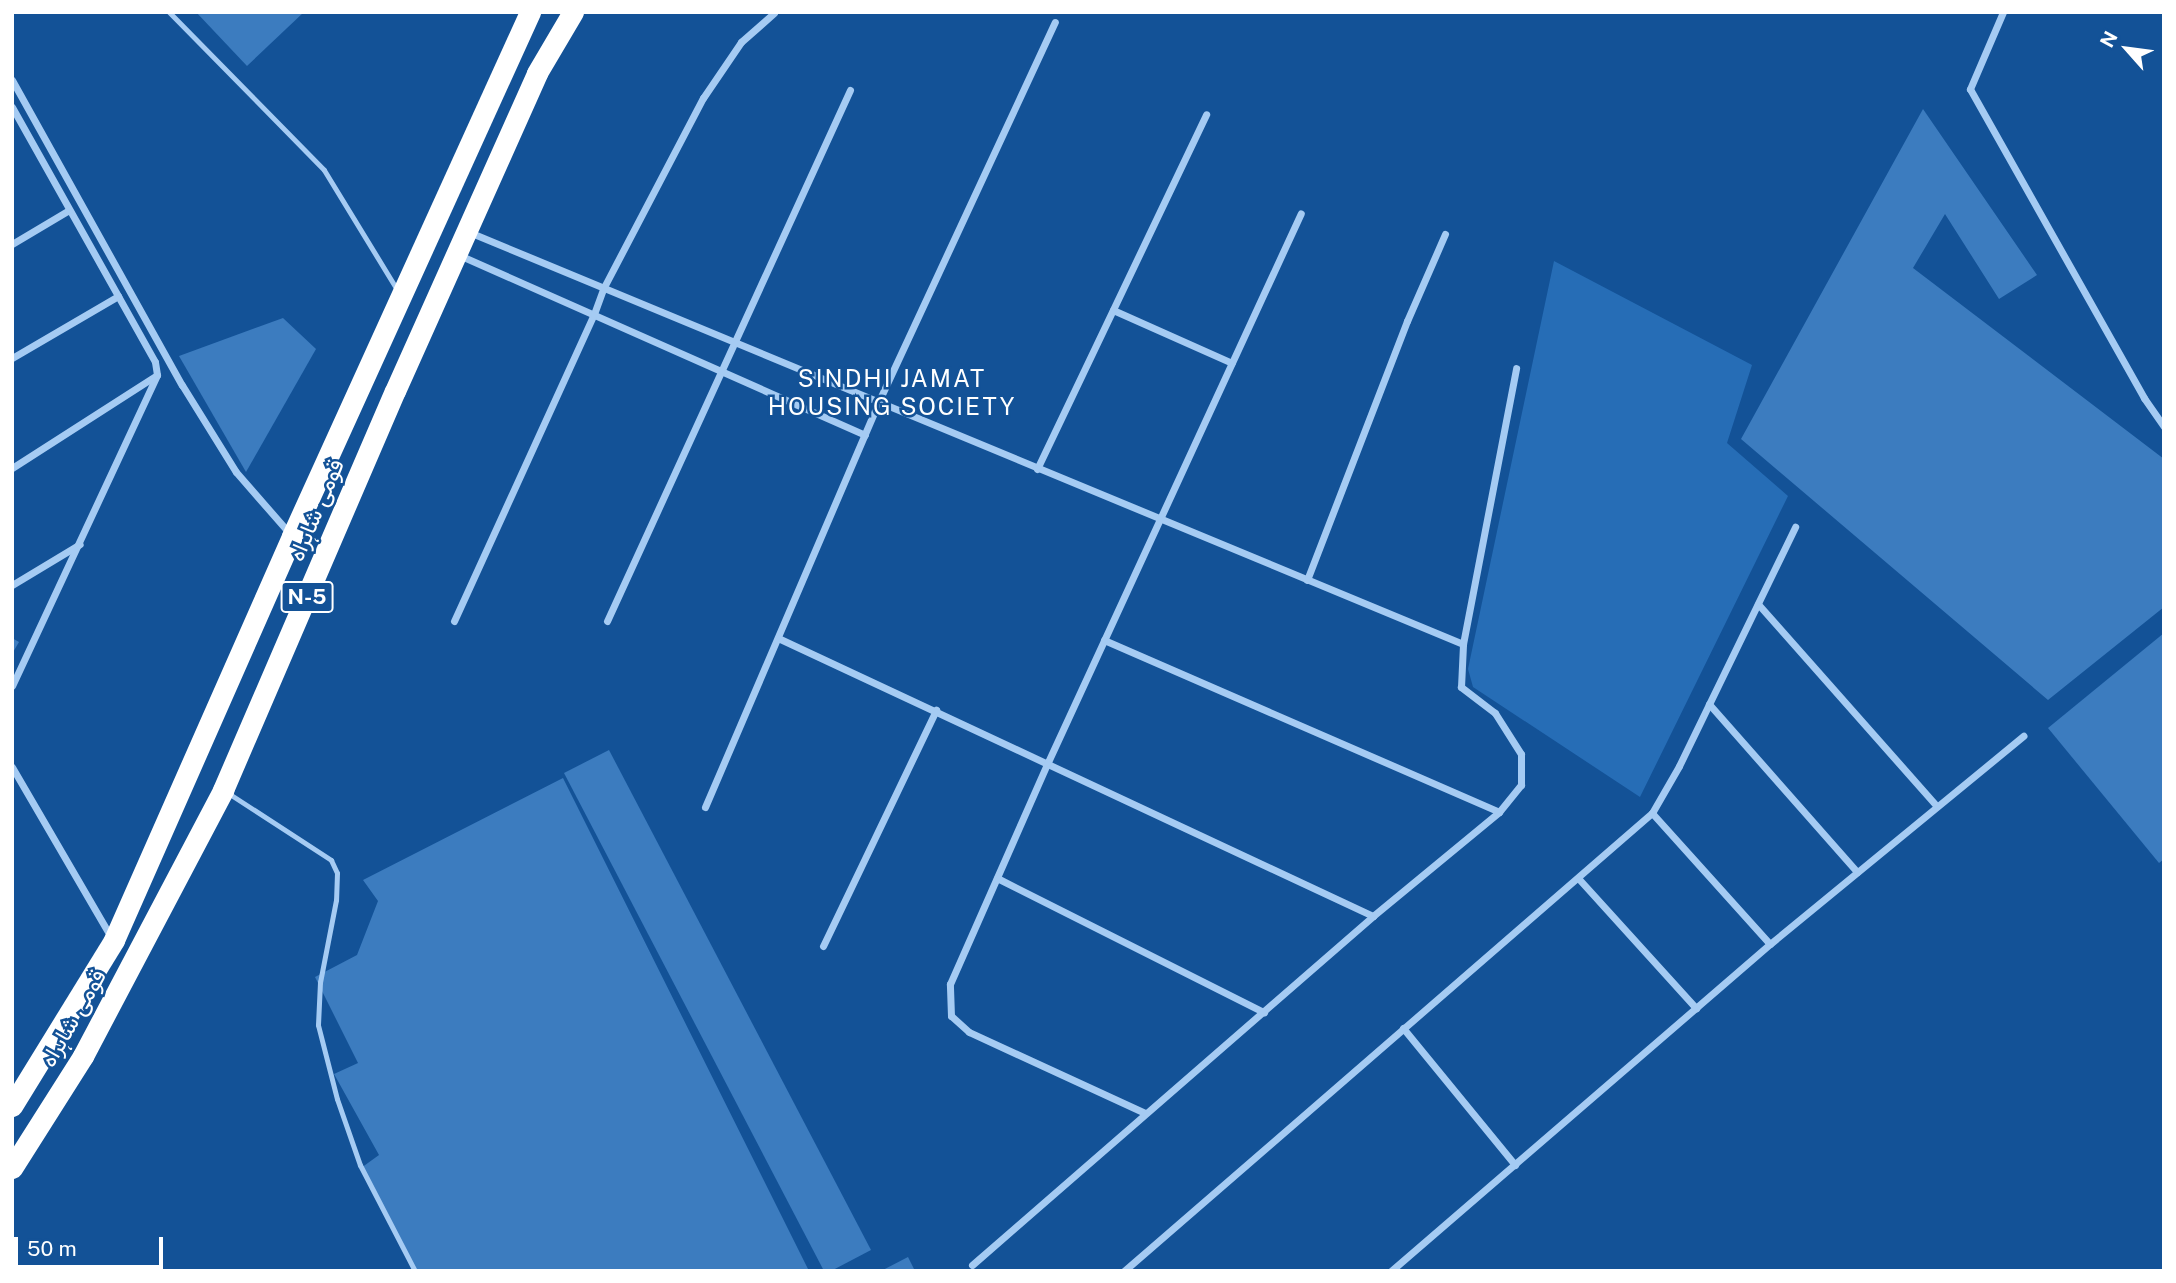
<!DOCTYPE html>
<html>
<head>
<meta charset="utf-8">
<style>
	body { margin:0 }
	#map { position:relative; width:2176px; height:1283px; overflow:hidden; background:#135297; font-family:"Public Sans",Vazirmatn,sans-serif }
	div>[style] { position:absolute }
	.green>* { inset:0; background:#266db6 }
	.building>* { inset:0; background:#3c7cbf }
	.lane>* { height:5px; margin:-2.5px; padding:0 2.5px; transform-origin:2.5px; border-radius:2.5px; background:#a5cbf3 }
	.street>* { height:7px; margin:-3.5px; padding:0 3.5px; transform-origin:3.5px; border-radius:3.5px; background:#a5cbf3 }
	.highway>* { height:21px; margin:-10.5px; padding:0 10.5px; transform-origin:10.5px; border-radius:10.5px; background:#fff }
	span { translate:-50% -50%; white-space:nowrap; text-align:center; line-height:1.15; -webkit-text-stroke:5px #135297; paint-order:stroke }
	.shield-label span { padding:2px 5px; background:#135297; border:2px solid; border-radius:5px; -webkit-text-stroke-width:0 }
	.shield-label { font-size:21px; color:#fff; font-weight:700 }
	.street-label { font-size:23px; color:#fff }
	.neighbourhood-label { font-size:24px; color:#fff; letter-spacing:2px }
	.frame { position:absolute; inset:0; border:14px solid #fff; pointer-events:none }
	.north { position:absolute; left:2092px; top:14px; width:70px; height:70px; -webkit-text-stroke:5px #135297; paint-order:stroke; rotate:298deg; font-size:19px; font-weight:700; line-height:28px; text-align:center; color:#fff }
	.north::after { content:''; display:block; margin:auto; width:24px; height:32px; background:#fff; clip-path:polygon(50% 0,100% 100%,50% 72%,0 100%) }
	.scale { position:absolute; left:14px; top:1237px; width:149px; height:32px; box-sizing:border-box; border:4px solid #fff; border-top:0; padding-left:9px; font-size:21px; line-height:24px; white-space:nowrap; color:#fff; -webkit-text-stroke:5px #135297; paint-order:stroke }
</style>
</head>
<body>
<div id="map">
	<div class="green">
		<div style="clip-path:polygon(1554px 261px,1752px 365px,1727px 443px,1788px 496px,1640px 797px,1473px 687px,1468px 669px)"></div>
	</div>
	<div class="building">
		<div style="clip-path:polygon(196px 12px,304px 12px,247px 66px)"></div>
		<div style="clip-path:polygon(1923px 109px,2037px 275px,1999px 299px,1945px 214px,1913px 268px,2164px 459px,2164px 607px,2048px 700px,1741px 439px)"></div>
		<div style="clip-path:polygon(283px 318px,316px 349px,246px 472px,179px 356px)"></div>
		<div style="clip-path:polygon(2164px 633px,2164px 859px,2159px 863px,2048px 728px)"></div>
		<div style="clip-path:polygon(12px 638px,19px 642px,12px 654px)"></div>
		<div style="clip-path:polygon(609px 750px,871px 1250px,831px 1271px,824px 1271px,564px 773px)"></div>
		<div style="clip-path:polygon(563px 778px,809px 1271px,415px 1271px,361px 1168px,379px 1155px,334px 1074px,358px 1063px,315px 977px,357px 955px,378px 901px,363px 880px)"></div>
		<div style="clip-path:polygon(908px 1257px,915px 1271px,881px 1271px)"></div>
	</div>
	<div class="lane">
		<div style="left:169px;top:12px;width:221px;rotate:45.5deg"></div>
		<div style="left:324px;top:170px;width:142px;rotate:58.6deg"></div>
		<div style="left:228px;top:793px;width:123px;rotate:33deg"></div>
		<div style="left:331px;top:860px;width:14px;rotate:65deg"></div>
		<div style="left:337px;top:873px;width:27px;rotate:92deg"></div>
		<div style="left:336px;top:900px;width:84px;rotate:101deg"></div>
		<div style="left:320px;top:982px;width:43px;rotate:92.7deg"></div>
		<div style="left:318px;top:1025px;width:76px;rotate:75.6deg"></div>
		<div style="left:337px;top:1099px;width:70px;rotate:70.8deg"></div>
		<div style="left:360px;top:1165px;width:119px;rotate:62.6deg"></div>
	</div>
	<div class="street">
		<div style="left:2003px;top:12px;width:84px;rotate:113.2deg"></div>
		<div style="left:1970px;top:89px;width:355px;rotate:60.6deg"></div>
		<div style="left:2144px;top:398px;width:35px;rotate:55deg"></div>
		<div style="left:12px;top:80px;width:349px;rotate:60.9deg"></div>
		<div style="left:182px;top:385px;width:102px;rotate:58.2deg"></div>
		<div style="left:236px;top:472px;width:84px;rotate:48.9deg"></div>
		<div style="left:12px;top:107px;width:292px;rotate:60.7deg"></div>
		<div style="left:155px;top:362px;width:13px;rotate:81deg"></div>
		<div style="left:157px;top:375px;width:343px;rotate:115deg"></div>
		<div style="left:469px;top:232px;width:1076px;rotate:22.51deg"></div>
		<div style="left:12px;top:244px;width:66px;rotate:-30.8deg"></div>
		<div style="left:459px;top:255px;width:444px;rotate:23.9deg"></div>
		<div style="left:1113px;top:310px;width:130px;rotate:24deg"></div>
		<div style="left:12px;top:358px;width:123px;rotate:-30.3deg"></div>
		<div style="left:12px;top:468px;width:172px;rotate:-32.7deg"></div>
		<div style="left:1037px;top:469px;width:393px;rotate:-64.5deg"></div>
		<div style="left:1307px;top:580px;width:278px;rotate:-68.9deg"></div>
		<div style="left:1407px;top:321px;width:95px;rotate:-66.4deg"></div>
		<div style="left:12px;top:585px;width:79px;rotate:-31.1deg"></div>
		<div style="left:1758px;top:604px;width:270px;rotate:48.5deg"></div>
		<div style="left:454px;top:621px;width:337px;rotate:-65.5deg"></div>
		<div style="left:594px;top:314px;width:27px;rotate:-70deg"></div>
		<div style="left:603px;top:289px;width:216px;rotate:-62.4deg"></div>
		<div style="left:703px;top:98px;width:68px;rotate:-55.8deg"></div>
		<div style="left:741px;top:42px;width:44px;rotate:-41.3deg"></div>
		<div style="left:607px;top:621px;width:584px;rotate:-65.41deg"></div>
		<div style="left:778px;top:638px;width:657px;rotate:25.04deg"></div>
		<div style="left:1104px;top:640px;width:431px;rotate:23.5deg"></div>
		<div style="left:1709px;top:704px;width:224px;rotate:48.6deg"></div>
		<div style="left:12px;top:767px;width:197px;rotate:59.8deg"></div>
		<div style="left:705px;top:807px;width:439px;rotate:-66.8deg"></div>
		<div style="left:878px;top:403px;width:420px;rotate:-65.1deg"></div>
		<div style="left:1652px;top:813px;width:176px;rotate:48deg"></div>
		<div style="left:997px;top:878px;width:299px;rotate:26.7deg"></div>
		<div style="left:1578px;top:878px;width:176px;rotate:47.8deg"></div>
		<div style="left:823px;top:946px;width:262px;rotate:-64.4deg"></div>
		<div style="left:1403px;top:1028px;width:177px;rotate:50.7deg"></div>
		<div style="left:1145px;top:1113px;width:194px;rotate:-155.3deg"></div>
		<div style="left:969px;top:1032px;width:24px;rotate:-138deg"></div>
		<div style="left:951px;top:1016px;width:32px;rotate:-92deg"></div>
		<div style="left:950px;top:984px;width:243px;rotate:-66.2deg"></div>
		<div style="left:1048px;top:762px;width:604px;rotate:-65.26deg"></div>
		<div style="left:972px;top:1265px;width:532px;rotate:-41.03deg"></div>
		<div style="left:1373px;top:916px;width:163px;rotate:-39.5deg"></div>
		<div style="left:1499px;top:812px;width:35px;rotate:-51deg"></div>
		<div style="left:1521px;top:785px;width:31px;rotate:-90deg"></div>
		<div style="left:1521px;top:754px;width:49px;rotate:-122.4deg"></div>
		<div style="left:1495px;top:713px;width:43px;rotate:-142.6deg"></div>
		<div style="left:1461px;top:687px;width:43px;rotate:-87.3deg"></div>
		<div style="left:1463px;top:644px;width:281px;rotate:-79.1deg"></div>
		<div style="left:1124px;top:1271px;width:699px;rotate:-40.94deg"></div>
		<div style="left:1652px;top:813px;width:54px;rotate:-60.1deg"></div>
		<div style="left:1679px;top:766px;width:266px;rotate:-64.1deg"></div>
		<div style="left:1391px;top:1271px;width:501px;rotate:-40.79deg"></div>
		<div style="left:1770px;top:944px;width:328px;rotate:-39.4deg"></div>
	</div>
	<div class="highway">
		<div style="left:12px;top:1106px;width:195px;rotate:-58.4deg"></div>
		<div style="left:114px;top:940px;width:441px;rotate:-66.2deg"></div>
		<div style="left:292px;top:536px;width:576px;rotate:-65.57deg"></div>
		<div style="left:12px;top:1168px;width:133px;rotate:-57.6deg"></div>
		<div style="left:83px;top:1056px;width:301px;rotate:-62.2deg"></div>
		<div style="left:223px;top:790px;width:434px;rotate:-66.7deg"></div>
		<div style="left:395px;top:391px;width:348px;rotate:-65.9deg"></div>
		<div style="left:537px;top:73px;width:71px;rotate:-59.5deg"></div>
	</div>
	<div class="shield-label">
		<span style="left:307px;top:597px">N-5</span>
	</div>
	<div class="street-label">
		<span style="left:316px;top:510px;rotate:-67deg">قومی شاہراہ</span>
		<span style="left:73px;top:1018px;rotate:-60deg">قومی شاہراہ</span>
	</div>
	<div class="neighbourhood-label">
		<span style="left:892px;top:393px">SINDHI JAMAT<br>HOUSING SOCIETY</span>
	</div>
	<div class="frame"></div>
	<div class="north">N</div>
	<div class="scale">50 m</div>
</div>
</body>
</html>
